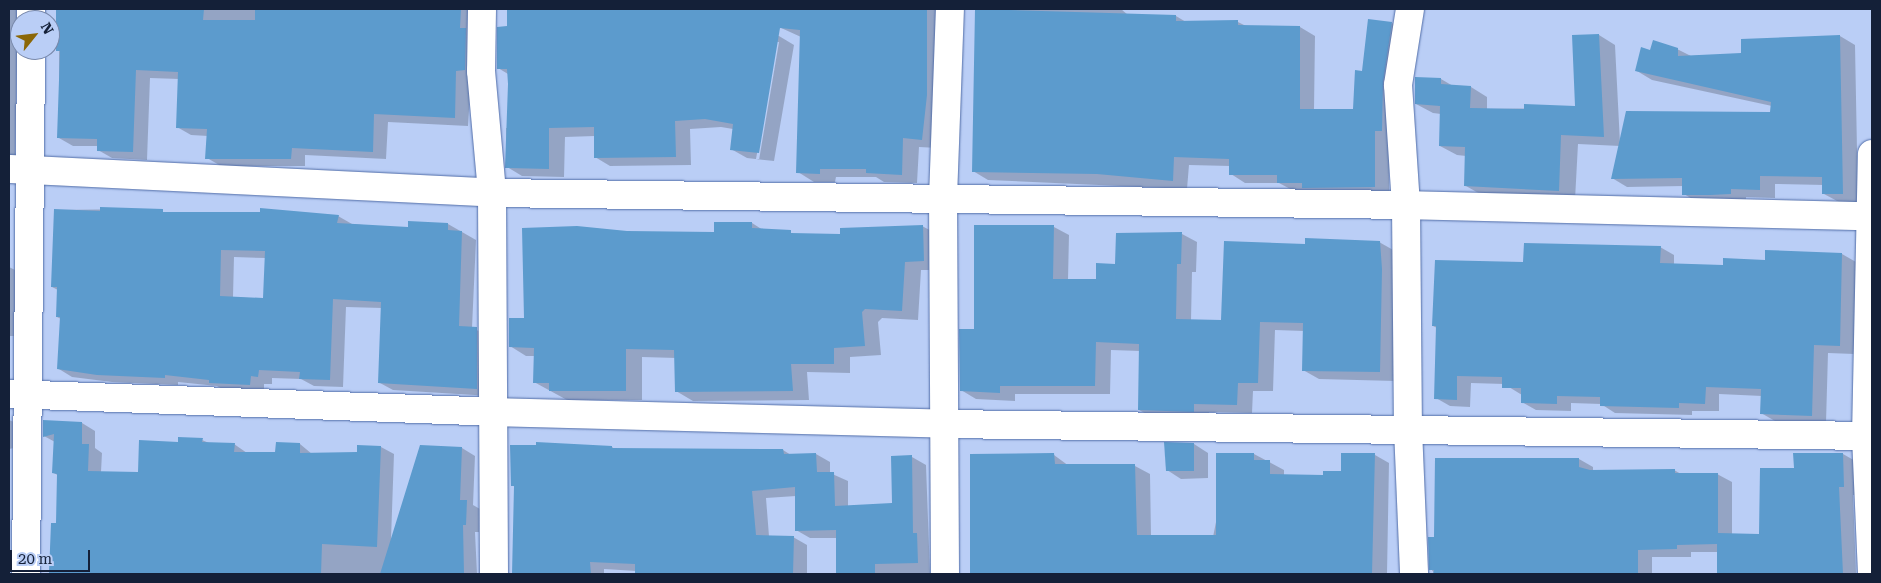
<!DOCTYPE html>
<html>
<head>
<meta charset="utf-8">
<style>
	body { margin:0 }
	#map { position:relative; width:1881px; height:583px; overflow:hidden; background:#bacef6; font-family:"Roboto Serif",serif }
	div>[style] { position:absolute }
	.shadow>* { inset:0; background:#0003 }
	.building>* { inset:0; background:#5c9bcd }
	.roads { filter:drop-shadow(0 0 1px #516da8) drop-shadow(0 0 1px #516da8) }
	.minor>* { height:28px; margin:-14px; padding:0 14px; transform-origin:14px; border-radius:14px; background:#fff }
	span { translate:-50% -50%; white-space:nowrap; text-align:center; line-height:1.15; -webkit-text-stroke:4.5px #bacef6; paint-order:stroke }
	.frame { position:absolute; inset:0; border:10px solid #142038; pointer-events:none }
	.north { position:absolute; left:10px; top:10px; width:50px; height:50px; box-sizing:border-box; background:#bacef6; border:1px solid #7888aa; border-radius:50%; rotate:61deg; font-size:14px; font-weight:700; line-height:20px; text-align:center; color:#142038 }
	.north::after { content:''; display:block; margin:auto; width:18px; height:22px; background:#8b6707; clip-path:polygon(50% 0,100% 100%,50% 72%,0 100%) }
	.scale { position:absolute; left:10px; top:550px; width:80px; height:22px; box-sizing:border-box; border:2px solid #142038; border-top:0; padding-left:6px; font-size:15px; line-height:18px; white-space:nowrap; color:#142038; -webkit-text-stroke:4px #bacef6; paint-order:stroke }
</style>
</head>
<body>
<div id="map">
	<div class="shadow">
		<div style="clip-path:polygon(9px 9px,18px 9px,15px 157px,9px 157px)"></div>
		<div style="clip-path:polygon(59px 9px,475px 9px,468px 126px,388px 122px,386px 159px,305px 155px,305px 166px,221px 166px,207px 158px,208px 136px,191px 135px,177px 127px,179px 79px,150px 78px,147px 160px,112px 158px,98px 150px,98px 146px,73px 146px,59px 138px)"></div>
		<div style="clip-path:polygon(evenodd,508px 9px,722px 9px,737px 18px,736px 34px,779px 36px,794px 45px,774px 161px,747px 158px,731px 149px,733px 129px,721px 127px,690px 129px,691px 165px,610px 166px,595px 157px,595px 136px,565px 137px,564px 177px,522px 176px,507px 167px,506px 128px,510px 128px,508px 74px,498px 68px,508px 28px,508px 9px,777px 42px,779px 42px,759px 160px,756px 159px,777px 42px)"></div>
		<div style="clip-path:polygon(780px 9px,943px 9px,938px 148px,919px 147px,917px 183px,884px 182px,876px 177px,836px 177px,835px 182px,814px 182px,798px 172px,801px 37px,779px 27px)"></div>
		<div style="clip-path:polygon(976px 9px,1121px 9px,1128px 15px,1176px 16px,1186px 22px,1238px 22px,1246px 26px,1300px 27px,1315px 36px,1314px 110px,1354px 110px,1363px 72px,1392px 23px,1407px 31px,1389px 139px,1389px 195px,1294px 191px,1279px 183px,1245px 183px,1231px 174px,1230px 166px,1189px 165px,1187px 189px,988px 180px,973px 171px)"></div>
		<div style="clip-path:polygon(1599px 35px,1615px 45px,1620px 143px,1771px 113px,1772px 106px,1652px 80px,1637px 71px,1651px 51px,1677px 49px,1691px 56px,1743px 54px,1840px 36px,1855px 45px,1858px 202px,1839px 202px,1824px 194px,1824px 185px,1775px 184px,1775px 198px,1746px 197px,1746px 202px,1699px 203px,1684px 194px,1684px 186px,1627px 187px,1612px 178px,1620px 146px,1578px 144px,1575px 200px,1482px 195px,1466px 186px,1466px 156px,1457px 155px,1440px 146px,1441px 114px,1433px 113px,1416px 104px,1416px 78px,1441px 79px,1453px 86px,1471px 87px,1487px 97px,1487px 109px,1576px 108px)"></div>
		<div style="clip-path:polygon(evenodd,143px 209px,169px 213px,338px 216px,352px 224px,409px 229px,448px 224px,476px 240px,472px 328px,490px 336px,491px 396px,393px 390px,380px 383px,382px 308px,346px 307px,343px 387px,314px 386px,301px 379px,272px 378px,272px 384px,264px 384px,264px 392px,224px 390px,217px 386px,178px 382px,178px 385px,112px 382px,72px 377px,59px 369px,61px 319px,57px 317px,58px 290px,52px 287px,55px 210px,143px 209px,234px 257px,266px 258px,265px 299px,233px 297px,234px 257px)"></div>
		<div style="clip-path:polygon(752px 223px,763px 230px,796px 235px,841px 235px,922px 226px,939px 235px,940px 270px,921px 270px,918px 320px,882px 318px,878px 322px,881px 355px,850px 357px,850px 373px,807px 372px,809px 400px,693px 401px,676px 391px,676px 358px,642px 357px,642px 400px,567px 400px,534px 382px,535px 356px,526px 356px,510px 346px,525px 320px,627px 233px,715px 234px)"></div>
		<div style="clip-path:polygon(1054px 227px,1069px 235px,1068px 280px,1097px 281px,1116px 265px,1182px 234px,1197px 242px,1196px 272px,1192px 272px,1191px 321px,1223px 321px,1306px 246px,1379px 242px,1395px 251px,1395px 381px,1319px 379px,1303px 370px,1304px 331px,1275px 330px,1273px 391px,1253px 391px,1252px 413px,1209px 412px,1209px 420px,1154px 418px,1139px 410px,1140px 351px,1111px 350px,1110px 394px,1015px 394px,1015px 401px,976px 399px,961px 390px,975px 330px)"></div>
		<div style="clip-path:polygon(1660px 247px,1674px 255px,1674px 264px,1724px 266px,1842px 254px,1856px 262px,1854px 354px,1828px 353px,1826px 423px,1775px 421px,1761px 413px,1762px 396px,1719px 394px,1719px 411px,1692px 411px,1692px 415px,1615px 413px,1601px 404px,1571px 403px,1571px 411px,1536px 410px,1522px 402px,1522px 395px,1504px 384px,1471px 383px,1470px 407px,1450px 406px,1436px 398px,1437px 328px,1433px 326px,1525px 264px)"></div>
		<div style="clip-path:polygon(9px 267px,19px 272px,16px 336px,9px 336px)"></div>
		<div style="clip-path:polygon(9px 420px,19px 424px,19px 447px,9px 449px)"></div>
		<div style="clip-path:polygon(44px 421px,82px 423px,95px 431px,95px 448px,102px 453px,101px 472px,139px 474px,179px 443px,202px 440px,209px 443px,234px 444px,247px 453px,276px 454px,300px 444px,312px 454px,358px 454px,358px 446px,381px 447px,394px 454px,391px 540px,462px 448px,475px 456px,473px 505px,480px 509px,479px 532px,475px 532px,477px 574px,49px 574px,52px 524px,57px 524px,59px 476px,54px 473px,55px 442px,44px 436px)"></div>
		<div style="clip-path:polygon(1194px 444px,1208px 453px,1208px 478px,1181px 479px,1167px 470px)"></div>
		<div style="clip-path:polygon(612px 447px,616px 450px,783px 450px,791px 455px,816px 454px,830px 462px,830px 473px,848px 481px,848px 506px,893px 505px,912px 457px,926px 465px,930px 574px,837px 574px,837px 538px,810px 538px,796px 530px,796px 496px,766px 498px,769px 536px,793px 537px,807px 545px,807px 574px,636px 574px,636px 571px,604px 569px,604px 574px,514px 574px,515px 487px,512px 485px)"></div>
		<div style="clip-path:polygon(1254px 454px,1284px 470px,1284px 476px,1324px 476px,1342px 472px,1375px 455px,1389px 463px,1387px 574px,972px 574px,971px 455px,1054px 455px,1069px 466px,1135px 466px,1150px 474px,1151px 536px,1213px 537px,1217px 517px)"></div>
		<div style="clip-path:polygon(1843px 454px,1857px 462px,1858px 495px,1853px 495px,1856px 574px,1718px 574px,1718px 552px,1691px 552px,1691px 557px,1652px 557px,1652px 574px,1435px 574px,1431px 569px,1435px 538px,1579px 459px,1593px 467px,1593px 471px,1674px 470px,1681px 474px,1717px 474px,1732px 482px,1732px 534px,1760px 536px,1795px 470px)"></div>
	</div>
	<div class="building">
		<div style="clip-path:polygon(56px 9px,204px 9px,203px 20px,255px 20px,255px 9px,461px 9px,460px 28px,466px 28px,465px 70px,456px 71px,455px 118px,374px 114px,373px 152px,292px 148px,291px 159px,205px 159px,207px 129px,176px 128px,178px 72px,136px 70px,133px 152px,97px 151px,97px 139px,57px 138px,60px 51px,56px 51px)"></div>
		<div style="clip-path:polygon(507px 9px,927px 9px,927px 95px,922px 140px,903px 138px,902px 175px,866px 173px,866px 169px,820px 169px,820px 174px,796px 173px,800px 30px,780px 28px,759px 153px,730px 150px,733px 124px,705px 119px,675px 121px,676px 157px,594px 158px,594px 127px,549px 128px,549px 169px,505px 168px,508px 84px,507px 69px,497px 69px,497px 27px,507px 26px)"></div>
		<div style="clip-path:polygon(975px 9px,1176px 15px,1176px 21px,1238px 20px,1238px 25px,1300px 26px,1300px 109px,1353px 109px,1355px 70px,1362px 71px,1368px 19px,1392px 22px,1383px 83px,1382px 131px,1375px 131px,1375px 187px,1302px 188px,1302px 183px,1277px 183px,1277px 175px,1229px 175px,1229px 159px,1174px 157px,1173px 181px,1097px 174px,972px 172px)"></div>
		<div style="clip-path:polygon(1599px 34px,1604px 137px,1561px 135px,1559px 191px,1464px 186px,1465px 147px,1439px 146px,1440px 106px,1415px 104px,1415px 77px,1441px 78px,1441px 84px,1471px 86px,1470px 108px,1524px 109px,1524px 104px,1575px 106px,1572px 35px)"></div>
		<div style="clip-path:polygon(1840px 35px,1843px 194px,1822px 194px,1822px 177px,1760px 176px,1760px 190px,1731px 189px,1731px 194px,1710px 195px,1682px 195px,1682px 178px,1611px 179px,1626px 111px,1770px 112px,1771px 102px,1635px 71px,1641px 47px,1650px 50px,1653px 40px,1678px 48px,1678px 56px,1741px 53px,1741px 39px)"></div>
		<div style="clip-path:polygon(evenodd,100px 207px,163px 209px,163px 212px,260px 212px,260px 208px,339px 215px,337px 223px,408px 227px,408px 221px,448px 223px,448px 230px,462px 231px,459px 326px,477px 327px,477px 389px,378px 383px,381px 302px,333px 299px,330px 380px,299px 379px,300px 372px,259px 370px,258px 377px,251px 376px,250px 385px,209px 383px,209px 380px,165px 375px,165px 378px,97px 375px,57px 369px,60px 317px,56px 317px,57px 287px,51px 287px,54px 209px,100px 211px,100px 207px,221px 250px,265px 251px,263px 298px,220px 296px,221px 250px)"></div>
		<div style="clip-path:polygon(714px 222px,752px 222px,752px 228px,791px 230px,791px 233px,840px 234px,840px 228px,923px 225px,924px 261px,905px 262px,902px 311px,865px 309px,862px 312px,865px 346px,834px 348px,834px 364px,791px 364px,793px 391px,675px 392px,674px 350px,626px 349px,626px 391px,549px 391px,549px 383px,533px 383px,534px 348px,509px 347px,509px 318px,524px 318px,522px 228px,577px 226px,627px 231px,714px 232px)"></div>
		<div style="clip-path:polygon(974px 225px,1054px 225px,1053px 279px,1096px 279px,1096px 263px,1115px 264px,1116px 233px,1182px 232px,1181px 264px,1177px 264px,1176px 319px,1221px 320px,1224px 241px,1305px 244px,1305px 238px,1380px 241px,1382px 269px,1380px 372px,1302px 371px,1303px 323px,1260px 322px,1258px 383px,1238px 383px,1237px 405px,1194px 404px,1194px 412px,1138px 410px,1139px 344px,1096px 342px,1095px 386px,1000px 386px,1000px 393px,960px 391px,959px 329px,974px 329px)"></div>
		<div style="clip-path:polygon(1524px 243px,1661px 246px,1660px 263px,1723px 265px,1723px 258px,1765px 260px,1765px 250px,1842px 253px,1840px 346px,1814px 345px,1812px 416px,1760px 414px,1761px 389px,1706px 387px,1705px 404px,1679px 403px,1679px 408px,1600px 406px,1600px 397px,1557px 396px,1557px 404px,1521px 403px,1521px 388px,1502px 388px,1502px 377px,1457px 376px,1457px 400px,1434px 399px,1436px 326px,1432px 326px,1435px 260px,1523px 262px)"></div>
		<div style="clip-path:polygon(43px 420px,82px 422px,82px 444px,89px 444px,88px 471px,138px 472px,139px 440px,178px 442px,178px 437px,203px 438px,202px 442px,235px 443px,234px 452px,275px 452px,276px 442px,300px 443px,300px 453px,357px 452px,357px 445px,381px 446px,377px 547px,322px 544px,321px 574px,49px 574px,51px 523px,56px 523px,57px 474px,52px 473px,54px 434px,43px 437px)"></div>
		<div style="clip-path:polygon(536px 442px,612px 446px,612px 448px,783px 449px,784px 454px,816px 453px,817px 472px,834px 472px,835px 506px,892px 503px,891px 456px,912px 455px,913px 533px,917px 533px,918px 563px,875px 564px,875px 574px,836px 574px,836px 530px,795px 531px,795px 487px,752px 491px,756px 535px,794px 536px,793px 574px,635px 574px,635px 564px,590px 562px,591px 574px,512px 574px,514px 486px,511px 486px,510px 445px,536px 445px)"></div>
		<div style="clip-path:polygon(1164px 442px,1194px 443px,1194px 471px,1166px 471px)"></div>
		<div style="clip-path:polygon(420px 445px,462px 447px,460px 500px,467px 500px,466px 525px,463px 525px,464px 574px,380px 574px)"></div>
		<div style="clip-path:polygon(1054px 453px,1055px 464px,1135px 464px,1137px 535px,1216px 535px,1216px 453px,1254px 453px,1254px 460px,1270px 460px,1270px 474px,1323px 475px,1323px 471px,1341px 471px,1341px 453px,1375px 453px,1372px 574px,970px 574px,970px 454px)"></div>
		<div style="clip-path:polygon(1793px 453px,1843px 453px,1844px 487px,1839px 487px,1843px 574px,1717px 574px,1717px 544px,1677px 545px,1677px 549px,1638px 550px,1638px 574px,1433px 574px,1434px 570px,1429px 570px,1428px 537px,1434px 537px,1435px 458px,1579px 458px,1579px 467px,1590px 470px,1675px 469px,1675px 473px,1718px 473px,1718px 533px,1759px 534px,1760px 468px,1794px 468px)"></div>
	</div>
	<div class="roads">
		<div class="minor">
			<div style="left:482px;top:9px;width:62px;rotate:90.9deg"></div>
			<div style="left:481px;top:71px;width:122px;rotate:84.8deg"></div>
			<div style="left:492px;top:193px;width:381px;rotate:89.7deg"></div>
			<div style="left:1410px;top:9px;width:77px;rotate:99deg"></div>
			<div style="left:1398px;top:85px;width:120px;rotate:86.2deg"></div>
			<div style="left:1406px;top:205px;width:224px;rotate:89.5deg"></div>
			<div style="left:1408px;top:429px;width:145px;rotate:87.6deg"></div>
			<div style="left:31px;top:20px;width:11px;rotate:-90deg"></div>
			<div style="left:9px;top:169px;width:484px;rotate:2.8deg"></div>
			<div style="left:492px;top:193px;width:914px;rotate:0.75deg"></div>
			<div style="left:1406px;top:205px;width:466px;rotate:1.4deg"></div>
			<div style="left:9px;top:394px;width:486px;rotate:2.1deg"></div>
			<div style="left:495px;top:412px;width:449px;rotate:1.5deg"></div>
			<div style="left:944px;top:424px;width:928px;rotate:0.74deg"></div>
			<div style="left:26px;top:574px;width:524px;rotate:-89.45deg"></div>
			<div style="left:945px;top:574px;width:376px;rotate:-90.3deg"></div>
			<div style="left:943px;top:198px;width:189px;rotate:-87.9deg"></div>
			<div style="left:1872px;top:574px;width:138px;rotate:-92.5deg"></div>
			<div style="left:1866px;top:436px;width:282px;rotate:-88.8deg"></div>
		</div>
	</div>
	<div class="frame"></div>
	<div class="north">N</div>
	<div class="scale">20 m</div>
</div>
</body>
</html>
